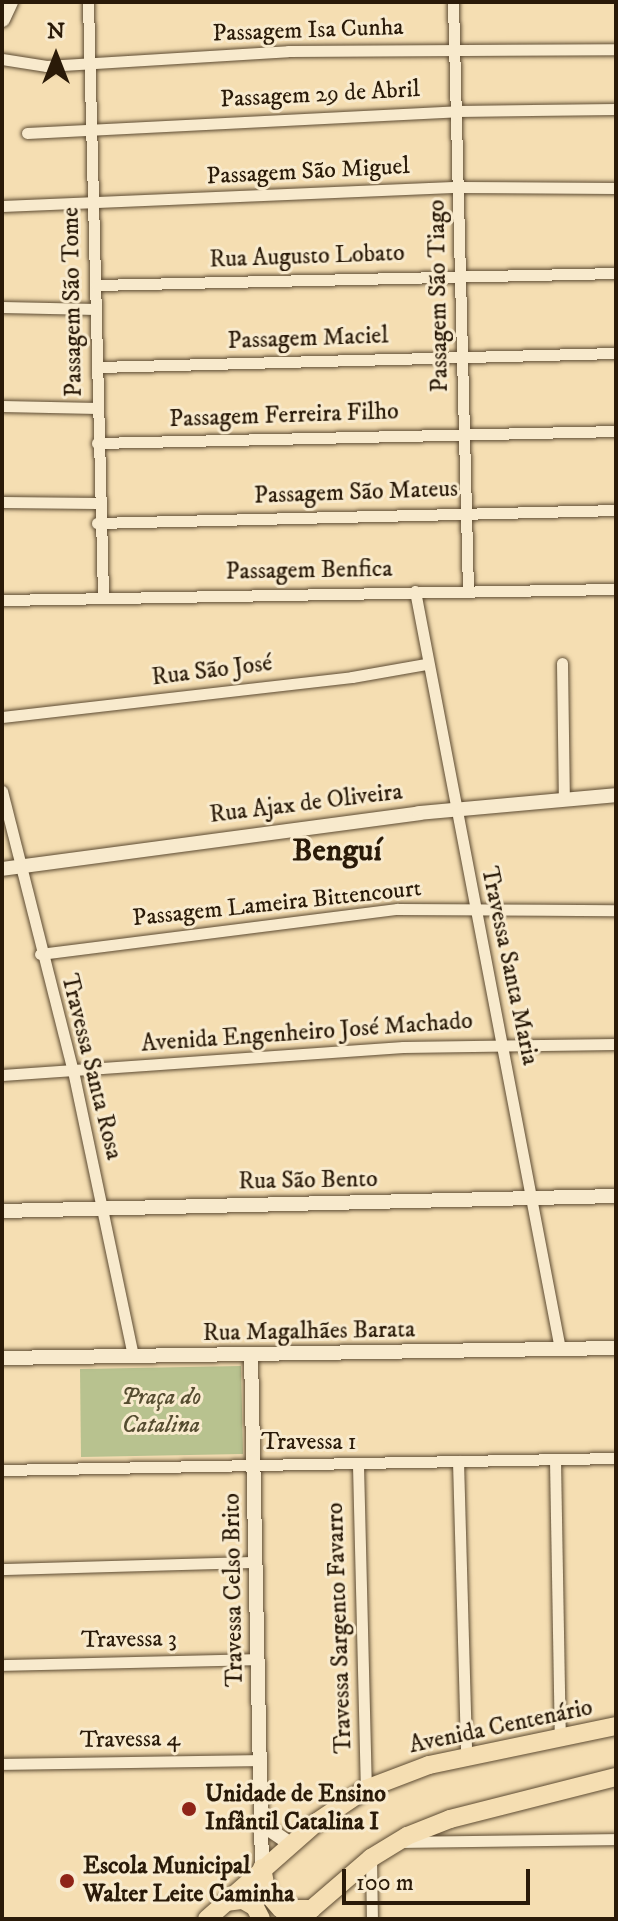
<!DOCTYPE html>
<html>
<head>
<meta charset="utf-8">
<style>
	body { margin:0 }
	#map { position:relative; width:618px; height:1921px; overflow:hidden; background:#f5deb2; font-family:"IM FELL DW Pica",serif }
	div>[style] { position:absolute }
	.green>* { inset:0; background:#b8c28f }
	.roads { filter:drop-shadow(0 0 2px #5d4b32) drop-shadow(0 0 2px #5d4b32) }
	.minor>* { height:11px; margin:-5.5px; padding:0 5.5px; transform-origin:5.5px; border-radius:5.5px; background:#f8eacd }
	.tertiary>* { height:14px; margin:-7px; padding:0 7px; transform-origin:7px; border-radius:7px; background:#f8eacd }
	.secondary>* { height:16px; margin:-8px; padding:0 8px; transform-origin:8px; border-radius:8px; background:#f8eacd }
	.primary>* { height:18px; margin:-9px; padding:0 9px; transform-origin:9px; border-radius:9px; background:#f5deb2 }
	.dots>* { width:22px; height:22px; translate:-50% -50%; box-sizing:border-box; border:4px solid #f8eacd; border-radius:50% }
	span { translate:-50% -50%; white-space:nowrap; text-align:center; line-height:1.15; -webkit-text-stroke:6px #f8eacd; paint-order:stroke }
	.street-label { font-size:24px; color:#2a1a08 }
	.park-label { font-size:24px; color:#554c30; font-style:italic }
	.poi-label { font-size:24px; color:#2a1a08; font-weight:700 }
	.left { translate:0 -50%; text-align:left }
	.district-label { font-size:32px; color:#2a1a08; font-weight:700 }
	.frame { position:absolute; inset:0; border:4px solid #2a1a08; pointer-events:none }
	.north { position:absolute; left:16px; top:16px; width:80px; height:80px; -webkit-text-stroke:6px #f8eacd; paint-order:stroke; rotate:0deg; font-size:22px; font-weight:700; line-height:32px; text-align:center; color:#2a1a08 }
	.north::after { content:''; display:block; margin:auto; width:28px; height:36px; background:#2a1a08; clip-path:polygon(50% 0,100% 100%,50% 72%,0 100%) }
	.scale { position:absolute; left:342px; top:1869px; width:188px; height:36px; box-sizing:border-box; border:4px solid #2a1a08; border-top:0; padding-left:10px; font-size:24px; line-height:28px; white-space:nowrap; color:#2a1a08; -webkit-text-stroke:6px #f8eacd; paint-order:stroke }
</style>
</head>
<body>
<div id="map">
	<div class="green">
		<div style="clip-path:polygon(241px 1366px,243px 1454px,81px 1457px,80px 1369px)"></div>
	</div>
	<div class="roads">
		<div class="minor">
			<div style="left:88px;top:2px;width:594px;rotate:88.55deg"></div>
			<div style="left:453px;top:2px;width:588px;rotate:88.54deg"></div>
			<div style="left:2px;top:59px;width:45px;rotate:9deg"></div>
			<div style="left:46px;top:66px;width:242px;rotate:-3.5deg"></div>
			<div style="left:288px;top:51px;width:328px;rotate:-0.3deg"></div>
			<div style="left:27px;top:133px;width:431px;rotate:-2.9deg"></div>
			<div style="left:457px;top:111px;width:159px;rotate:-0.7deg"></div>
			<div style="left:2px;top:206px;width:457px;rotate:-2.4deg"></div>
			<div style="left:459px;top:187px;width:157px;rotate:0.4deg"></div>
			<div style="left:96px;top:285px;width:520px;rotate:-1.32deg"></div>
			<div style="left:2px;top:307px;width:94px;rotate:1.2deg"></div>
			<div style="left:98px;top:367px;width:518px;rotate:-1.55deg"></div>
			<div style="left:2px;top:406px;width:95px;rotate:1.2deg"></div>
			<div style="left:97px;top:443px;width:519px;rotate:-1.32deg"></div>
			<div style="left:2px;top:502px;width:95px;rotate:0.6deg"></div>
			<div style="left:97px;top:523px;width:519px;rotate:-1.43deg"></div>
			<div style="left:415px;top:591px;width:772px;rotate:79.17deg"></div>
			<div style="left:2px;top:600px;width:614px;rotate:-1.03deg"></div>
			<div style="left:562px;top:663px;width:136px;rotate:89.2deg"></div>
			<div style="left:2px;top:717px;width:352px;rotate:-6.5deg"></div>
			<div style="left:352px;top:677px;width:75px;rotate:-10deg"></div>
			<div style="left:2px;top:791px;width:289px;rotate:75.8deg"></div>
			<div style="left:73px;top:1071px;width:290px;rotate:78.1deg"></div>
			<div style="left:40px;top:954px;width:360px;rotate:-7.2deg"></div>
			<div style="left:397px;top:909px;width:219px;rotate:0.3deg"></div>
			<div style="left:2px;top:1075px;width:402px;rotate:-4deg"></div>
			<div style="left:403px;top:1047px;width:213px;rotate:-0.8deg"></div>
			<div style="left:555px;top:1460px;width:277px;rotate:89deg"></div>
			<div style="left:458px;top:1461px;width:295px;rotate:88.4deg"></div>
			<div style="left:358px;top:1465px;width:324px;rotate:88.6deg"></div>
			<div style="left:2px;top:1470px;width:614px;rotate:-1.12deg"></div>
			<div style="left:2px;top:1569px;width:253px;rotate:-1.6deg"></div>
			<div style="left:2px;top:1665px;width:255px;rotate:-1.3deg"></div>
			<div style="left:2px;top:1764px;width:257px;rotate:-0.9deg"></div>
			<div style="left:403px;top:1842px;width:213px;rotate:-0.8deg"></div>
			<div style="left:371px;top:1858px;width:61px;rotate:89.1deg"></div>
		</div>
		<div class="tertiary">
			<div style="left:2px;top:869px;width:421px;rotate:-7.6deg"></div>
			<div style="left:419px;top:813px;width:198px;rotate:-5.2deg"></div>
			<div style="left:2px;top:1211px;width:614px;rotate:-1.4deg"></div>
			<div style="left:251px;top:1355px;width:513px;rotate:88.77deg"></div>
			<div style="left:2px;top:1358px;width:614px;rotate:-0.93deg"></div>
			<div style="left:261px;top:1824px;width:36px;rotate:34deg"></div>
		</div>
		<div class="secondary">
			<div style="left:2px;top:19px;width:19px;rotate:-65deg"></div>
		</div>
		<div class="primary">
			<div style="left:262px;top:1868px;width:25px;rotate:79deg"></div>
			<div style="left:267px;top:1893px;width:21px;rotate:49deg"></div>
			<div style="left:281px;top:1909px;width:31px"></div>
			<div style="left:226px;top:1902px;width:17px;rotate:-7deg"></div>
			<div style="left:243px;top:1900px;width:14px;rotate:30deg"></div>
			<div style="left:255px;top:1907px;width:13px;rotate:63deg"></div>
			<div style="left:207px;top:1919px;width:147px;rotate:-41.4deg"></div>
			<div style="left:317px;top:1822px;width:59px;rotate:-34deg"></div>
			<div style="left:366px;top:1789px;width:67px;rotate:-20.9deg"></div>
			<div style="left:429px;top:1765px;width:191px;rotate:-11.8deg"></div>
			<div style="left:300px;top:1919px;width:94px;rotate:-40.7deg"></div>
			<div style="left:371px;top:1858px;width:42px;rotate:-31.4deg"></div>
			<div style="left:407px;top:1836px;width:46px;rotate:-21.6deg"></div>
			<div style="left:450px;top:1819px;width:171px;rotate:-14.2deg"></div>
		</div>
	</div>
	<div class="dots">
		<div style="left:189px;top:1809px;background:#8f2418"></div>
		<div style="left:67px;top:1881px;background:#8f2418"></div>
	</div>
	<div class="street-label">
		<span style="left:308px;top:31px;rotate:-2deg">Passagem Isa Cunha</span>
		<span style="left:320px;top:95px;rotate:-3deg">Passagem 29 de Abril</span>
		<span style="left:308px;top:172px;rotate:-3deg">Passagem São Miguel</span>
		<span style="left:307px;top:257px;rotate:-2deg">Rua Augusto Lobato</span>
		<span style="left:439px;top:296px;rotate:-91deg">Passagem São Tiago</span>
		<span style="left:73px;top:302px;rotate:-91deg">Passagem São Tome</span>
		<span style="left:308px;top:339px;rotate:-2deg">Passagem Maciel</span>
		<span style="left:284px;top:416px;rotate:-2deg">Passagem Ferreira Filho</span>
		<span style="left:356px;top:493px;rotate:-2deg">Passagem São Mateus</span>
		<span style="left:309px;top:571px;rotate:-1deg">Passagem Benfica</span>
		<span style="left:212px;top:671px;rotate:-7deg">Rua São José</span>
		<span style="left:306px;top:804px;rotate:-7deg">Rua Ajax de Oliveira</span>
		<span style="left:277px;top:904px;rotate:-6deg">Passagem Lameira Bittencourt</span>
		<span style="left:509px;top:966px;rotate:78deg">Travessa Santa Maria</span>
		<span style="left:307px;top:1033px;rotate:-4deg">Avenida Engenheiro José Machado</span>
		<span style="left:91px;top:1067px;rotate:76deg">Travessa Santa Rosa</span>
		<span style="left:308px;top:1181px;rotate:-1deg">Rua São Bento</span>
		<span style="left:309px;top:1332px;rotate:-1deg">Rua Magalhães Barata</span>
		<span style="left:309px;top:1443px">Travessa 1</span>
		<span style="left:234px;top:1590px;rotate:-91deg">Travessa Celso Brito</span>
		<span style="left:340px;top:1628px;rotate:-92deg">Travessa Sargento Favarro</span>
		<span style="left:129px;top:1640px;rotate:-1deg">Travessa 3</span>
		<span style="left:501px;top:1727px;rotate:-12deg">Avenida Centenário</span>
		<span style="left:130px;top:1740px;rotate:-1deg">Travessa 4</span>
	</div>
	<div class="park-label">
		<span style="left:161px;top:1412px">Praça do<br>Catalina</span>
	</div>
	<div class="poi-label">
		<span class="left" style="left:205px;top:1809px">Unidade de Ensino<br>Infântil Catalina I</span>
		<span class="left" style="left:83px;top:1881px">Escola Municipal<br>Walter Leite Caminha</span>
	</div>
	<div class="district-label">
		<span style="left:337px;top:851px">Benguí</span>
	</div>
	<div class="frame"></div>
	<div class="north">N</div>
	<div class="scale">100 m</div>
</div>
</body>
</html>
